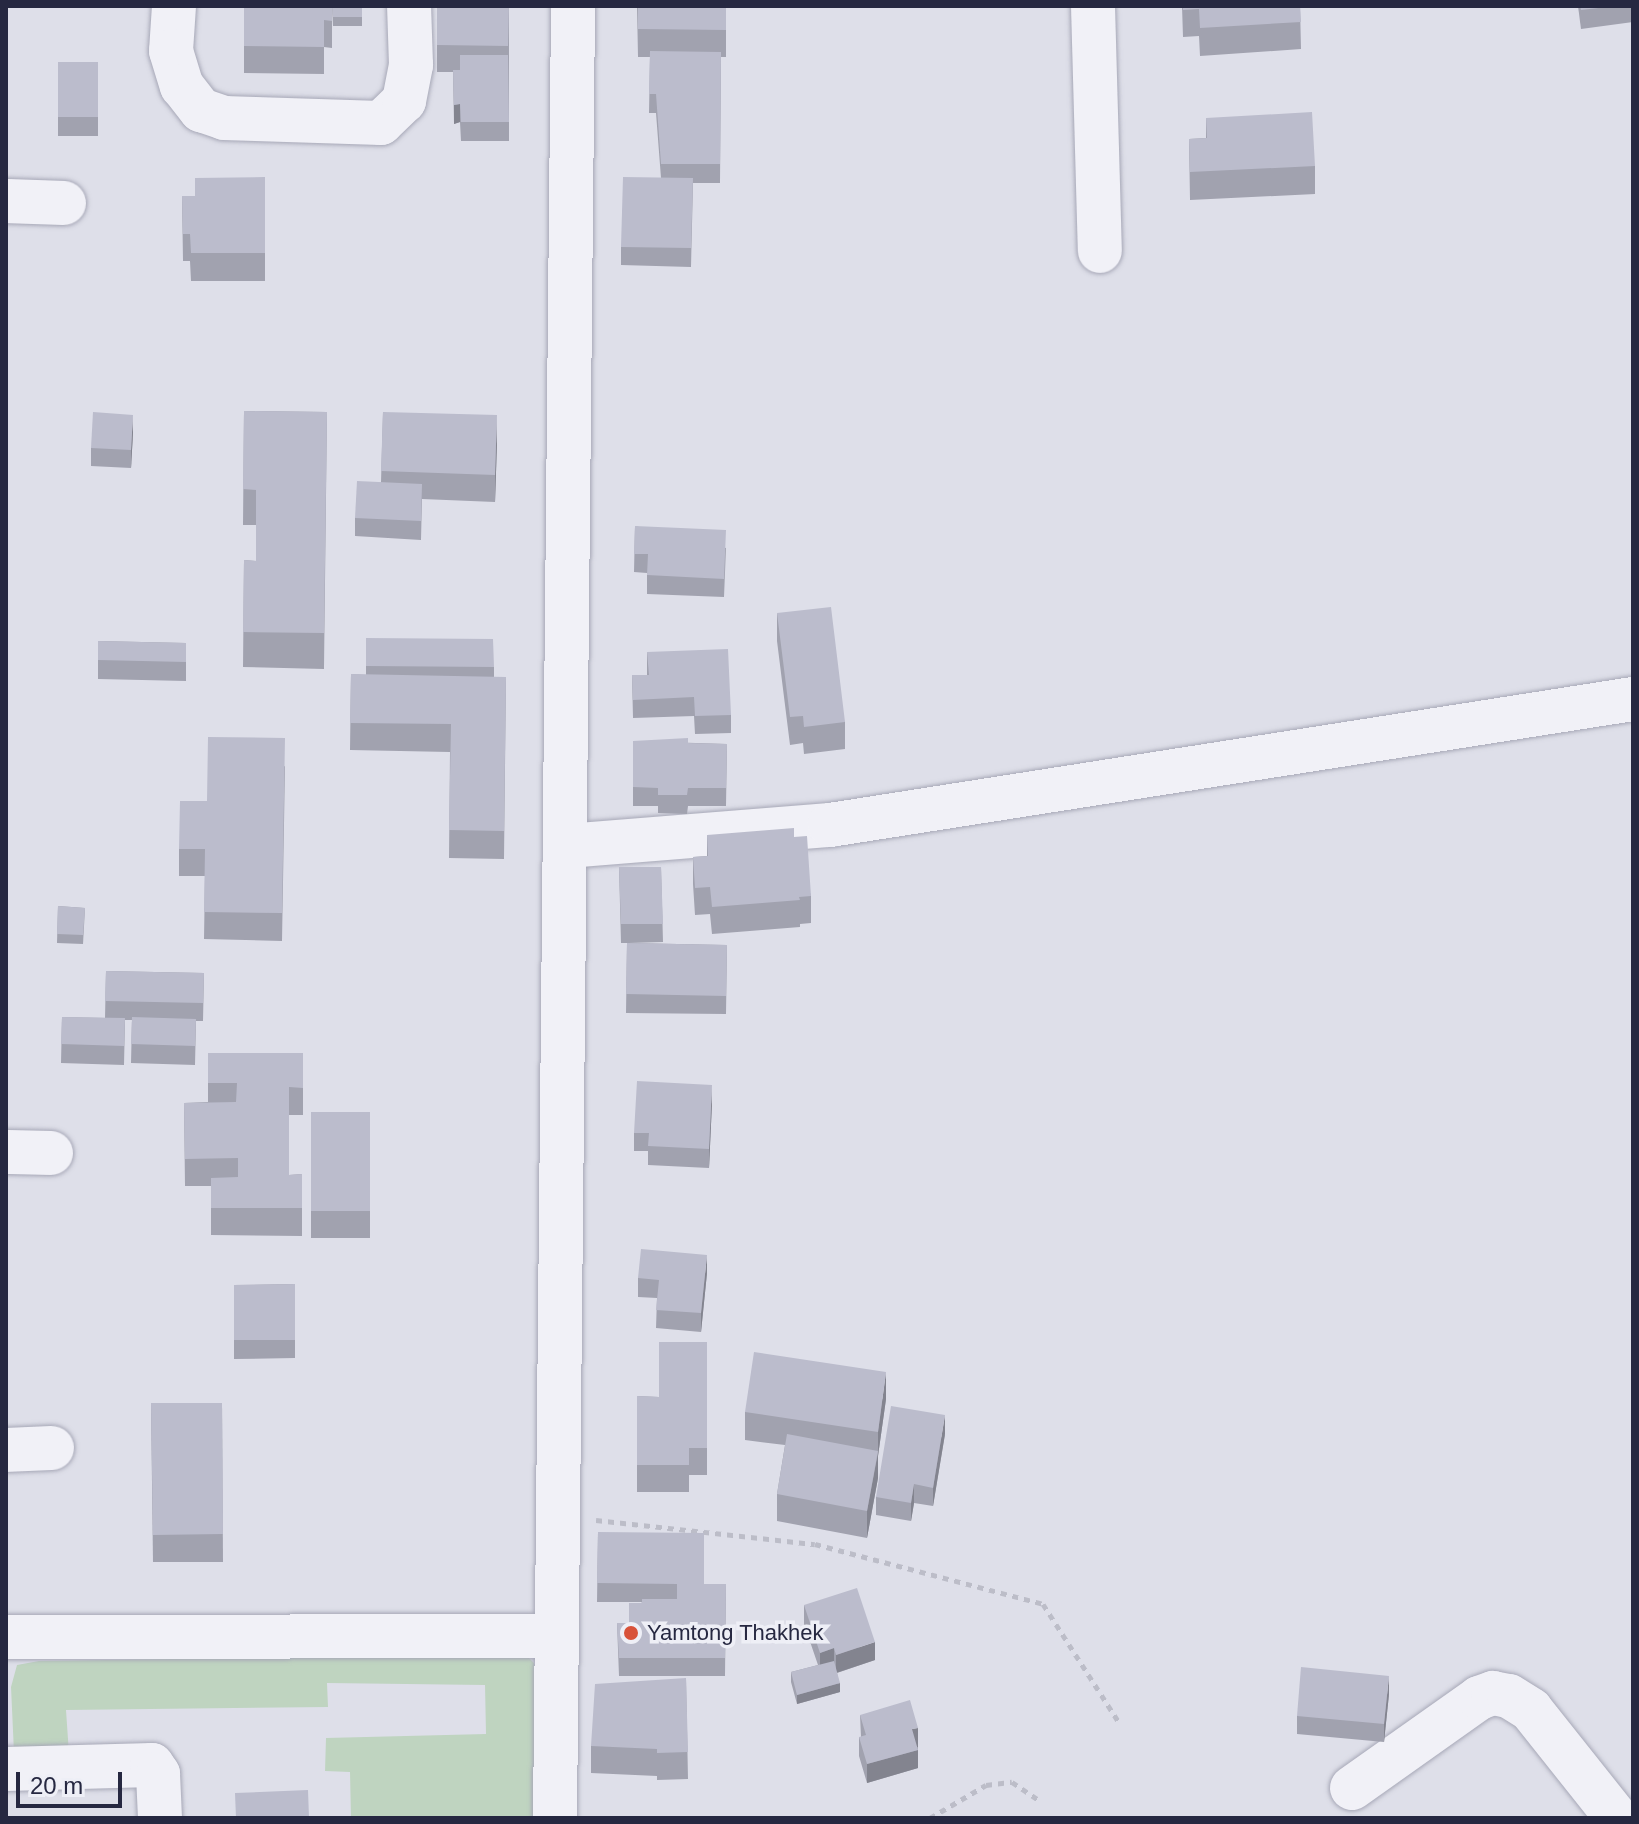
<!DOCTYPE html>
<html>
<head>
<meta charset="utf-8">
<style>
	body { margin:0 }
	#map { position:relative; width:1639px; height:1824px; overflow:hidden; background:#dedfe9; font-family:Arial,sans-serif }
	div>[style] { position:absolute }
	.green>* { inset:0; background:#bfd4c0 }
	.path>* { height:5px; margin-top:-2.5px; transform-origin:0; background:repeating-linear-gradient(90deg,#bcbdc8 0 6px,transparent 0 12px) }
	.roads { filter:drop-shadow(0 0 2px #a7a8b7) drop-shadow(0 0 2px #a7a8b7) }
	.minor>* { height:44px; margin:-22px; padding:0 22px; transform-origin:22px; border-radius:22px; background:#f1f1f7 }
	.wall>* { inset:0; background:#a1a2af }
	.shaded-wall>* { inset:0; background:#83848f }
	.building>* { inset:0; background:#bbbccc }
	.dots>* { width:22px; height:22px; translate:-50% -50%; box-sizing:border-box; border:4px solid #eeeff6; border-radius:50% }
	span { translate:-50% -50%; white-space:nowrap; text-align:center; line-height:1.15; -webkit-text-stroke:7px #eeeff6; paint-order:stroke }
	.poi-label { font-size:22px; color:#262841 }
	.left { translate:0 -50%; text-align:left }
	.frame { position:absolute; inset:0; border:8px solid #262841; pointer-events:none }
	.scale { position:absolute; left:16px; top:1772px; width:106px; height:36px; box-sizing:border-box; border:4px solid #262841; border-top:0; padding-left:10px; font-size:24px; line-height:28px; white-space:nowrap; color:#262841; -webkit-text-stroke:6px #eeeff6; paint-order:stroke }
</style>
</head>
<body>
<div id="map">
	<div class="green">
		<div style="clip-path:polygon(525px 1654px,534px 1663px,540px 1818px,351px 1818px,350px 1772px,325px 1771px,326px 1738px,486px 1734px,485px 1685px,327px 1683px,328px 1707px,66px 1710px,69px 1754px,14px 1753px,11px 1687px,17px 1665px,39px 1661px)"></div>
	</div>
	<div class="path">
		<div style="left:596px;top:1520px;width:220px;rotate:6.3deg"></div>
		<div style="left:815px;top:1544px;width:236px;rotate:14.7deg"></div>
		<div style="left:1043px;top:1604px;width:143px;rotate:57.3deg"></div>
		<div style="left:930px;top:1818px;width:65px;rotate:-30.5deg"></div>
		<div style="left:986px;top:1785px;width:26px;rotate:-7deg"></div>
		<div style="left:1012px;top:1782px;width:32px;rotate:34deg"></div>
	</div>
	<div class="roads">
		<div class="minor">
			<div style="left:174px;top:6px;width:45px;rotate:93.8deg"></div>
			<div style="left:171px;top:51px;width:37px;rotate:73deg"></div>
			<div style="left:182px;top:86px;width:31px;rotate:52deg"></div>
			<div style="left:201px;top:110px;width:24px;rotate:19deg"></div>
			<div style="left:224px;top:118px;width:157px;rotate:1.8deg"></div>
			<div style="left:381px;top:123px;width:32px;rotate:-44deg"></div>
			<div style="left:404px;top:101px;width:37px;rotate:-79deg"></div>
			<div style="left:411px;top:65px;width:59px;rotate:-91.9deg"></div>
			<div style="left:1093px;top:6px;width:245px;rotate:88.4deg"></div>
			<div style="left:6px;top:201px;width:58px;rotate:2deg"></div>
			<div style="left:567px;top:846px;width:264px;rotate:-4.6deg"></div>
			<div style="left:830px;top:825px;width:813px;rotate:-8.92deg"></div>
			<div style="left:6px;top:1152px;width:45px;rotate:1.3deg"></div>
			<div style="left:6px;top:1450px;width:46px;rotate:-2.5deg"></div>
			<div style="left:6px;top:1637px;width:551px;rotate:-0.1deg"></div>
			<div style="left:6px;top:1769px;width:146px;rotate:-1.6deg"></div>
			<div style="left:152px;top:1765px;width:11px;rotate:56deg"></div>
			<div style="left:158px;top:1774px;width:44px;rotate:87.4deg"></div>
			<div style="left:1352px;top:1788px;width:156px;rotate:-35.3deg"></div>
			<div style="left:1479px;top:1698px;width:15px;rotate:-20deg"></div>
			<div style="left:1493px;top:1693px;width:16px;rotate:11deg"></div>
			<div style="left:1509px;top:1696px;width:26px;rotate:32deg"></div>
			<div style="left:1531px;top:1710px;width:138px;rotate:51.5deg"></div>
			<div style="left:555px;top:1818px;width:1812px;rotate:-89.43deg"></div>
		</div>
	</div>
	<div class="wall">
		<div style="clip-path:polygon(244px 6px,332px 6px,332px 48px,324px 47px,324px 74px,244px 73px)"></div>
		<div style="clip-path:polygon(332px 6px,362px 6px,362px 26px,333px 26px)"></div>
		<div style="clip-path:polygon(437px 6px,509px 6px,509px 141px,461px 141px,460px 122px,454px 124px,453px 72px,437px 72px)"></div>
		<div style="clip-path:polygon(637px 6px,726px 6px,726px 57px,721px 57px,720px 183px,693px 183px,691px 267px,621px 265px,621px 247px,661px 178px,656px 113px,649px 113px,650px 57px,638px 57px)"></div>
		<div style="clip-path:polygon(1182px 6px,1300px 6px,1301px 49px,1200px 56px,1199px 36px,1183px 37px)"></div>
		<div style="clip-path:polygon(1578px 6px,1633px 6px,1633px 22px,1581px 29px)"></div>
		<div style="clip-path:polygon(58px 62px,98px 62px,98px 136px,58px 136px)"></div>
		<div style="clip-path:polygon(1206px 118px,1315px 166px,1315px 194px,1190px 200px,1189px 139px,1206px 138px)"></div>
		<div style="clip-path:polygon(265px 177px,265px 281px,191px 281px,190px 261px,183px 261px,182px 196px,195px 196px)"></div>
		<div style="clip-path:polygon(244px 411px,327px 412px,324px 669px,243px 667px,244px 560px,256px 561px,256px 525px,243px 525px)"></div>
		<div style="clip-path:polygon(383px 412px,497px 443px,495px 502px,422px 499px,421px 540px,355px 536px,355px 518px,381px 482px)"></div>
		<div style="clip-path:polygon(133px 433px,131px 468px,91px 466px,91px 448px)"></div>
		<div style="clip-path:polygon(635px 526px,726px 548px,724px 597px,647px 594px,647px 573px,634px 572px)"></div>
		<div style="clip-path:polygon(777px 613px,845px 722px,845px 749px,804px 754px,803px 743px,790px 745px,777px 641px)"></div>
		<div style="clip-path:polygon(366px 638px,494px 667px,494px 677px,506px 677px,504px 859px,449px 858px,450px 752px,350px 750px,351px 674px,366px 675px)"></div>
		<div style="clip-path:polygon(98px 641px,186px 643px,186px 681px,98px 679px)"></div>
		<div style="clip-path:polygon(647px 652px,731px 715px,731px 733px,695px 734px,694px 716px,633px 718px,632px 675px,647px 675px)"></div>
		<div style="clip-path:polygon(633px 741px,727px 744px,726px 806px,688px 806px,687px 814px,658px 813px,658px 806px,633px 806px)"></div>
		<div style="clip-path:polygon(285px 766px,282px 941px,204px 939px,205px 876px,179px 876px,179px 849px,207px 801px)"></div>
		<div style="clip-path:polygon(707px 835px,794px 837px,811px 896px,811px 923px,800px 924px,800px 927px,712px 934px,710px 914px,695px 915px,693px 884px,693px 857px,707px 856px)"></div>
		<div style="clip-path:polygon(619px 867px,661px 867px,663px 942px,629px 943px,727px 945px,726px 1014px,626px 1013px,627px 943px,621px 943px)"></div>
		<div style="clip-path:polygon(58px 906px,85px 908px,83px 944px,57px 943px)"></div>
		<div style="clip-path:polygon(106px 971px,204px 973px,203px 1021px,196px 1021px,195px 1065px,131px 1063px,132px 1020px,125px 1020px,124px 1065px,61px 1063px,62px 1017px,105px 1018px)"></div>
		<div style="clip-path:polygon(208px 1053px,303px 1053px,303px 1115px,289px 1115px,289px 1175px,302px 1174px,302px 1236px,211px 1235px,211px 1186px,185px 1186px,184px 1103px,208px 1102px)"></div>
		<div style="clip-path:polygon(712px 1103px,709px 1168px,648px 1165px,648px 1151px,634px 1151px,634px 1133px)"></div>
		<div style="clip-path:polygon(311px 1112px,370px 1112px,370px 1238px,311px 1238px)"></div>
		<div style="clip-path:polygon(707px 1273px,701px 1332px,656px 1328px,657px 1298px,638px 1297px,638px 1278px)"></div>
		<div style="clip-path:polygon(295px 1284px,295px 1358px,234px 1359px,234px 1285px)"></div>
		<div style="clip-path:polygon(707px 1342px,707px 1475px,689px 1475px,689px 1492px,637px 1492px,637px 1396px,659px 1397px)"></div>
		<div style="clip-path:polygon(886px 1399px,878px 1456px,878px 1478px,867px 1538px,777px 1521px,777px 1494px,785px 1445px,745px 1440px,745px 1412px)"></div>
		<div style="clip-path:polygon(151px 1403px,222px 1403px,223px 1562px,153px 1562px)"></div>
		<div style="clip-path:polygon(945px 1434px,933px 1506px,914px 1503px,911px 1521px,876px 1515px,876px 1497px)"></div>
		<div style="clip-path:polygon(598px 1532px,704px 1584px,726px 1584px,725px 1676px,619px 1676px,617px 1623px,629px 1623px,642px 1602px,597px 1602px)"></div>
		<div style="clip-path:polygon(804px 1605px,875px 1660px,837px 1673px,840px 1692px,797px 1704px,791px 1682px,791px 1672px,818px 1665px,804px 1624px)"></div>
		<div style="clip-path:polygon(686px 1678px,688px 1779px,657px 1780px,657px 1776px,591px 1773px,591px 1746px)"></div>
		<div style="clip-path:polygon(1389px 1694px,1384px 1742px,1297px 1734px,1297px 1716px)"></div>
		<div style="clip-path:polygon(860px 1715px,918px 1747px,918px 1768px,867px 1783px,859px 1756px,859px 1737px,861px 1737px)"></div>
	</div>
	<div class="shaded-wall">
		<div style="clip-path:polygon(460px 104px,460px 122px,454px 124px,454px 105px)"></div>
		<div style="clip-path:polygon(133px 415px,133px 433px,131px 468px,131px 450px)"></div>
		<div style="clip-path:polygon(497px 415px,497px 443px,495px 502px,495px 475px)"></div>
		<div style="clip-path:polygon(712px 1085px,712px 1103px,709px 1168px,709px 1149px)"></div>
		<div style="clip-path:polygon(707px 1255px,707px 1273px,701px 1332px,701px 1313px)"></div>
		<div style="clip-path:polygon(886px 1372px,886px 1399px,878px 1456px,878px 1478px,867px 1538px,867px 1511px,878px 1453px,878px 1432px)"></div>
		<div style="clip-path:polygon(945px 1415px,945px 1434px,933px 1506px,933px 1488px)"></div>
		<div style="clip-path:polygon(914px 1484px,914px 1503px,911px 1521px,911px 1503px)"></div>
		<div style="clip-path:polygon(875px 1642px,875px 1660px,836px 1673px,836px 1655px)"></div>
		<div style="clip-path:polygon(834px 1648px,834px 1667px,820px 1671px,820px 1653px)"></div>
		<div style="clip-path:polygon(1389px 1676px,1389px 1694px,1384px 1742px,1384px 1724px)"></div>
		<div style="clip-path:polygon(840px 1683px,840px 1692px,797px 1704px,797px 1695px)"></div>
		<div style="clip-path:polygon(918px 1728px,918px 1747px,912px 1748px,912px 1729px)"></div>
		<div style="clip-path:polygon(918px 1750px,918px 1768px,867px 1783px,867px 1764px)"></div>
	</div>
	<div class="building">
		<div style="clip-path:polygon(244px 6px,332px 6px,332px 21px,324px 20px,324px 47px,244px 46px)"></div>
		<div style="clip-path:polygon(332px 6px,362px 6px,362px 17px,333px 17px)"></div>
		<div style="clip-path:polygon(437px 6px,509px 6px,508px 46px,437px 45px)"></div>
		<div style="clip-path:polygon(638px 6px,726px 6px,726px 30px,638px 29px)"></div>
		<div style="clip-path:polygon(1183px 6px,1300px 6px,1301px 22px,1200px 28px,1199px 9px,1183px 10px)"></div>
		<div style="clip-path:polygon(1580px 6px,1616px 6px,1581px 10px)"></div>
		<div style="clip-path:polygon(650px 51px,721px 52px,720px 164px,661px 164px,656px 94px,649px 94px)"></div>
		<div style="clip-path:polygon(460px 55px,508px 55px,509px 122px,461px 122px,460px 104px,454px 105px,453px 70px,460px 70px)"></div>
		<div style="clip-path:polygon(58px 62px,98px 62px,98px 117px,58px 117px)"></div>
		<div style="clip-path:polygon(1312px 112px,1315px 166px,1190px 172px,1189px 139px,1207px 138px,1206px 118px)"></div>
		<div style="clip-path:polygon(265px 177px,265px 253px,191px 253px,190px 234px,183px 234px,182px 196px,195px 196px,195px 178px)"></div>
		<div style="clip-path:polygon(623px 177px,693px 178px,691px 248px,621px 247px)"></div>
		<div style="clip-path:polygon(244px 411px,327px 412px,324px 633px,243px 632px,244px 560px,256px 561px,256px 490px,243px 489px)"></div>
		<div style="clip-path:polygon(93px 412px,133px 415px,131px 450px,91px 448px)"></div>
		<div style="clip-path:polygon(383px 412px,497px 415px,495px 475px,381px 471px)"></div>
		<div style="clip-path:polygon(357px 481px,422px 484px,421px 521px,355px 518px)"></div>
		<div style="clip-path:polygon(635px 526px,726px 530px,724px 579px,647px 575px,648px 554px,634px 554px)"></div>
		<div style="clip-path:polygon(831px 607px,845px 722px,804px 727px,803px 716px,790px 717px,777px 613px)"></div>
		<div style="clip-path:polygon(366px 638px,493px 639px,494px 667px,366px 666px)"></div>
		<div style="clip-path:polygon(98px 641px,186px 643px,186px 662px,98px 660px)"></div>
		<div style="clip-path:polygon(728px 649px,731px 715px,695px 716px,694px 697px,633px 700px,632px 675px,649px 675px,647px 652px)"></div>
		<div style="clip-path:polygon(351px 674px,506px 677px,504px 831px,449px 830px,451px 724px,350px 723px)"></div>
		<div style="clip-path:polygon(208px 737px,285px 738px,282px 913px,204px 912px,205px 849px,179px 849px,180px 801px,207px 801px)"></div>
		<div style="clip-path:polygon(688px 738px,688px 743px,727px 744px,726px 788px,688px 788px,687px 795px,658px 795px,658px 788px,633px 787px,633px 741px)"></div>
		<div style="clip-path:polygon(794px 828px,794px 837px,807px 836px,811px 896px,799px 897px,800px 900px,712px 907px,710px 887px,695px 888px,693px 857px,708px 856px,707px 835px)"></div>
		<div style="clip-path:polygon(619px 867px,661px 867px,663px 924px,621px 924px)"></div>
		<div style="clip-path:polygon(58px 906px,85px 908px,83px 935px,57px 934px)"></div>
		<div style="clip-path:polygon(627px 943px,727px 945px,726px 996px,626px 994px)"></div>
		<div style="clip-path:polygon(106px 971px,204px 973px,203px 1003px,105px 1001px)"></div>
		<div style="clip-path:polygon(62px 1017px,125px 1018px,124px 1046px,61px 1044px)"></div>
		<div style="clip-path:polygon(132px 1017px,196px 1019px,195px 1046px,131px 1044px)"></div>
		<div style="clip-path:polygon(208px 1053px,303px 1053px,303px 1088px,289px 1087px,289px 1175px,302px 1174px,302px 1208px,211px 1208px,211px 1178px,238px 1177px,238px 1158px,185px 1159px,184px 1103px,236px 1102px,237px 1083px,208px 1083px)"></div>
		<div style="clip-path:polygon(637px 1081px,712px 1085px,709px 1149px,648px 1146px,649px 1133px,634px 1133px)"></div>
		<div style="clip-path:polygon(311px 1112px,370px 1112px,370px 1211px,311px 1211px)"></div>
		<div style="clip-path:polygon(641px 1249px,707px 1255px,701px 1313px,656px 1310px,659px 1280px,638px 1278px)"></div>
		<div style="clip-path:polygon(295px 1284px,295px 1340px,234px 1340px,234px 1285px)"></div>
		<div style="clip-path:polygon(659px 1342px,707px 1342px,707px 1448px,689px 1448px,689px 1465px,637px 1465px,637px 1396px,659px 1397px)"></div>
		<div style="clip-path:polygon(754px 1352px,886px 1372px,878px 1432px,745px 1412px)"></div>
		<div style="clip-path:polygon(151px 1403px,222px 1403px,223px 1534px,153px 1535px)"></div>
		<div style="clip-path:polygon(891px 1406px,945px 1415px,933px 1488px,914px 1484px,911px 1503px,876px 1497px)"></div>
		<div style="clip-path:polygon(787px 1434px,878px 1451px,867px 1511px,777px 1494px)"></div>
		<div style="clip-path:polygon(598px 1532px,704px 1533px,704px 1584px,726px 1584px,725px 1658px,619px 1658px,617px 1623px,629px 1623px,629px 1603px,642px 1603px,642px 1599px,677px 1599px,677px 1584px,597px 1583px)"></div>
		<div style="clip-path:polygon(857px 1588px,875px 1642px,836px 1655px,834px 1648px,820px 1653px,804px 1605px)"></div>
		<div style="clip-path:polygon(834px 1661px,840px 1683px,797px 1695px,791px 1672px)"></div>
		<div style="clip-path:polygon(1301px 1667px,1389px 1676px,1384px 1724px,1297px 1716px)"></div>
		<div style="clip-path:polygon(686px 1678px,688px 1752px,657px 1753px,657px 1749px,591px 1746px,595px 1684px)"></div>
		<div style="clip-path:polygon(910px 1700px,918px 1728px,912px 1729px,918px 1750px,867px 1764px,859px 1737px,866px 1735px,860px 1715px)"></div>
		<div style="clip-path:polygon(308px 1790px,309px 1818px,236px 1818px,235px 1793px)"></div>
	</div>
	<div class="dots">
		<div style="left:631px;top:1633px;background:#d85239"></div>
	</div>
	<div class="poi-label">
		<span class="left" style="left:647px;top:1633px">Yamtong Thakhek</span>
	</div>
	<div class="frame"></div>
	<div class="scale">20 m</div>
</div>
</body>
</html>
